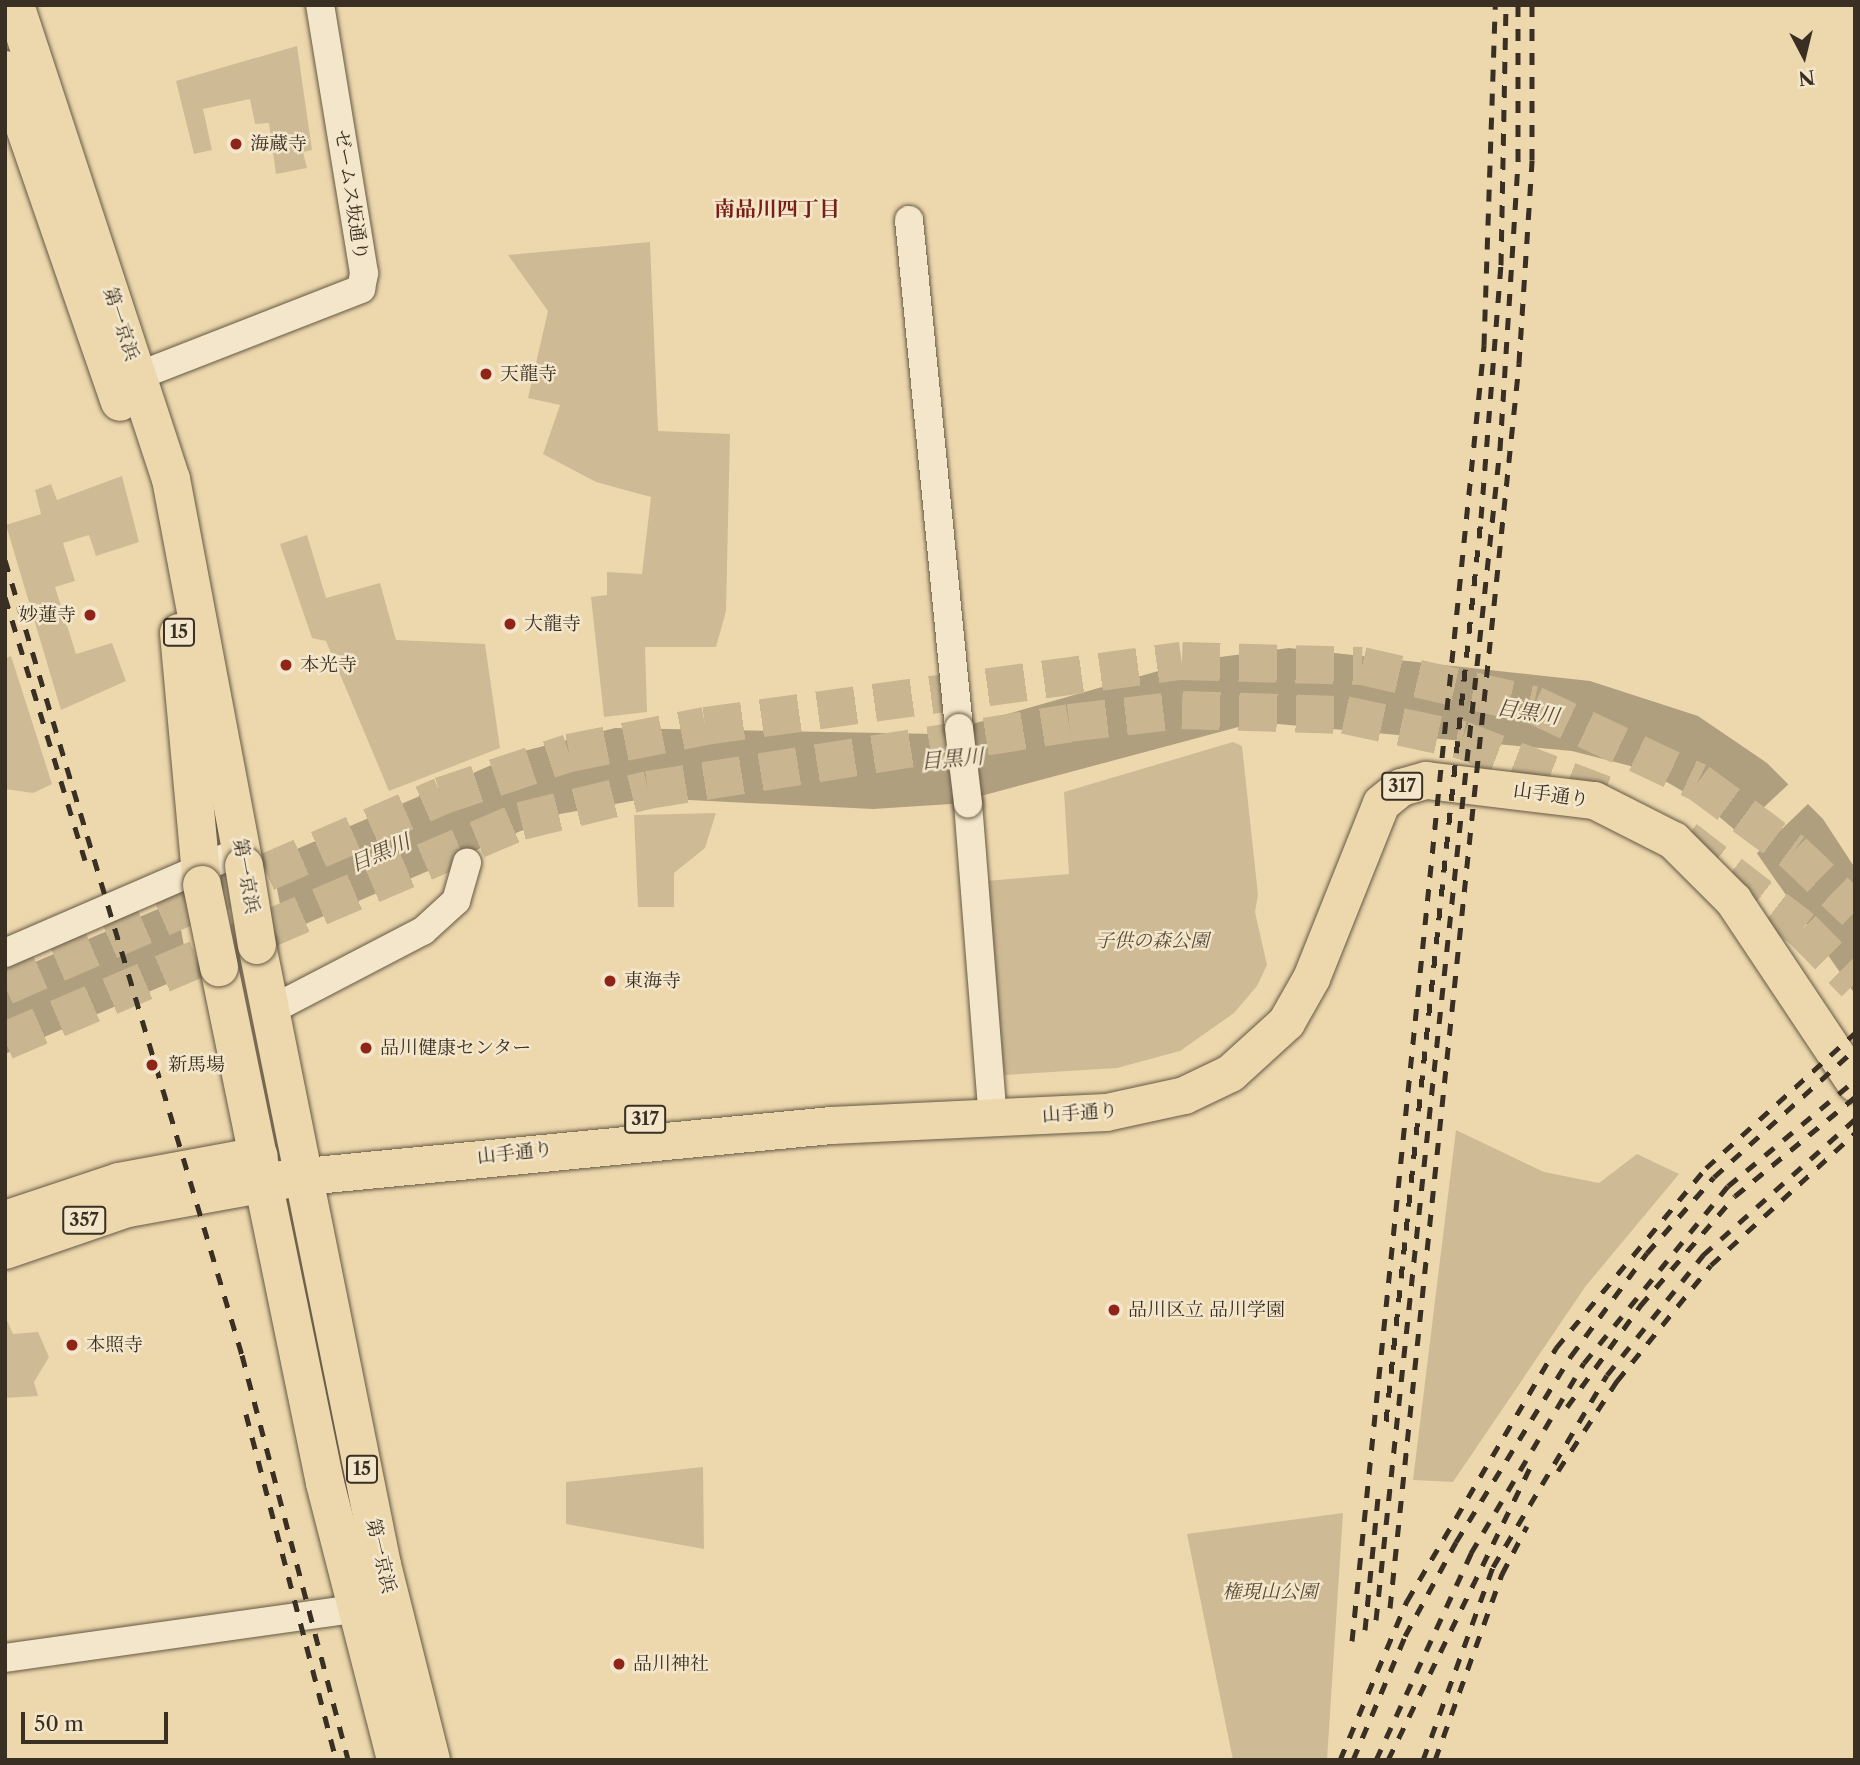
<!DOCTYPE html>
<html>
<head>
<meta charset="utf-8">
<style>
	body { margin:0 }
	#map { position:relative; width:1860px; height:1765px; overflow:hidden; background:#edd8ad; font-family:"Libre Caslon Text","Noto Serif JP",serif }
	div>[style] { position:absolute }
	.green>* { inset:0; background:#cebb95 }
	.water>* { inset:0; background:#b09f7e }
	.pier>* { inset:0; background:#edd8ad }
	.highway-tunnel>* { height:38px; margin-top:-19px; transform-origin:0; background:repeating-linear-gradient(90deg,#c9b691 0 38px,transparent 0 57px) }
	.roads { filter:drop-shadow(0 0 2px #665945) drop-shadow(0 0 2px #665945) }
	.minor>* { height:28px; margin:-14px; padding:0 14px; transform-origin:14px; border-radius:14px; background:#f3e6ca }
	.major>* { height:37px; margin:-18.5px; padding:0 18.5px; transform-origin:18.5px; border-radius:18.5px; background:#edd8ad }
	.highway>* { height:38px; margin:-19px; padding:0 19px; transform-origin:19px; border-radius:19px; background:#edd8ad }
	.rail>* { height:5px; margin-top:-2.5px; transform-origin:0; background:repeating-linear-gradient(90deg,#392f22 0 12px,transparent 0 24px) }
	.bridges { filter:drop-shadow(0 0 2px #665945) drop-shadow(0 0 2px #665945) }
	.minor-bridge>* { height:28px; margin:-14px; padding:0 14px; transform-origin:14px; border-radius:14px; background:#f3e6ca }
	.highway-bridge>* { height:38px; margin:-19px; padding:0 19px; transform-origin:19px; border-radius:19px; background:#edd8ad }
	.dots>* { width:19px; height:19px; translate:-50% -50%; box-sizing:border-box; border:4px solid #f3e6ca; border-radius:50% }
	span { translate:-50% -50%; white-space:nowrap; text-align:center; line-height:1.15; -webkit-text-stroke:5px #f3e6ca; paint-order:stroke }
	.shield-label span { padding:2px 5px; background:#f3e6ca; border:2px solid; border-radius:5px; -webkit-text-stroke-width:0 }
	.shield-label { font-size:18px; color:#392f22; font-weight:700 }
	.poi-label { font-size:19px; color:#392f22 }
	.left { translate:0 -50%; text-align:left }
	.right { translate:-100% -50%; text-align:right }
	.street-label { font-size:19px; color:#392f22 }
	.park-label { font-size:19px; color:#574b39; font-style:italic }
	.neighbourhood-label { font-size:21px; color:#7a1f14; font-weight:700 }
	.water-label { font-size:21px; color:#574b39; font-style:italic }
	.frame { position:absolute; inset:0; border:7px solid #392f22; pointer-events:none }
	.north { position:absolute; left:1769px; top:21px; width:70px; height:70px; -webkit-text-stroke:5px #f3e6ca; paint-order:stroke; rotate:173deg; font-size:19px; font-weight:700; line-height:28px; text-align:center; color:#392f22 }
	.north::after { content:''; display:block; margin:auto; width:24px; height:32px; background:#392f22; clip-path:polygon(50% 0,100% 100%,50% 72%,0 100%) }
	.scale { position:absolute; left:21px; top:1712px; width:147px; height:32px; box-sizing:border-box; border:4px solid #392f22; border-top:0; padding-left:9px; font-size:21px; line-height:24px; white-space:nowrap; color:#392f22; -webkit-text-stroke:5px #f3e6ca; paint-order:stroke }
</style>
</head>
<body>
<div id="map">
	<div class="green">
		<div style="clip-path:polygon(297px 46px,312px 150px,303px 152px,307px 168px,276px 174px,269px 123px,255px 124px,250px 99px,203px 109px,212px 150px,194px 154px,176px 81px)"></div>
		<div style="clip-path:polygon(650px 242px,658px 431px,730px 434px,726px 611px,716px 647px,645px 647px,647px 712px,604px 717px,591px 597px,607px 595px,607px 572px,642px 574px,651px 497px,596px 482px,543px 454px,560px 405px,528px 398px,548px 311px,508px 255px)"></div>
		<div style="clip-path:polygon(122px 476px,139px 542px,96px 556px,89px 535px,63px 543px,75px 581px,55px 587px,76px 654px,112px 643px,126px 681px,61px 710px,6px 525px,41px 514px,35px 490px,51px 484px,57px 500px)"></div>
		<div style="clip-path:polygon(307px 535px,326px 598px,380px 583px,396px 640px,485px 644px,500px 748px,389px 791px,326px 641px,312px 638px,280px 544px)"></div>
		<div style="clip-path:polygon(11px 656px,52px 784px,33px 793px,5px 789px,5px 659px)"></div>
		<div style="clip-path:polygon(1233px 742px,1242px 746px,1258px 895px,1255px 912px,1267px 965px,1257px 986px,1234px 1013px,1180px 1051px,1117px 1068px,1004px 1075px,987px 881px,1069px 874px,1064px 792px)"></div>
		<div style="clip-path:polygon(716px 813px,705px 848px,674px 873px,674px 907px,638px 907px,634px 815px)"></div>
		<div style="clip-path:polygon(1456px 1130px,1544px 1172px,1599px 1183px,1637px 1154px,1679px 1174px,1585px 1287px,1453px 1482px,1413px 1480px)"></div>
		<div style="clip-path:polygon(5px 1316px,13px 1334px,38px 1332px,49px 1357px,34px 1382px,38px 1396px,5px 1398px)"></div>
		<div style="clip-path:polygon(703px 1467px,704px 1549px,566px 1524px,566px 1482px)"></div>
		<div style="clip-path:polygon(1343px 1513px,1327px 1760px,1233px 1760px,1187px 1534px)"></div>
	</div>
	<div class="water">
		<div style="clip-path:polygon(1289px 648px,1590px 681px,1698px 716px,1767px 763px,1823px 819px,1855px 868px,1855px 994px,1749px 842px,1703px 803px,1646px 770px,1572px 751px,1257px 722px,951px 804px,873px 809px,648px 798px,560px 814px,5px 1054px,5px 975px,524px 751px,615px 728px,937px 734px,1197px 660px)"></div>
	</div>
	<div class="pier">
		<div style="clip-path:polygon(1791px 782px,1810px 802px,1754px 856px,1734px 835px)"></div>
		<div style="clip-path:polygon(271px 857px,286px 936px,190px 978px,175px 898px)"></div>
	</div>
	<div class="highway-tunnel">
		<div style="left:1685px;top:839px;width:148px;rotate:37.6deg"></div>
		<div style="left:1802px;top:929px;width:76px;rotate:45.5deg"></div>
		<div style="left:5px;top:986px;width:476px;rotate:-23.5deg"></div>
		<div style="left:441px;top:796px;width:135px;rotate:-18.6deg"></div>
		<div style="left:569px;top:753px;width:139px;rotate:-11.2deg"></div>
		<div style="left:705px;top:726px;width:481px;rotate:-7.8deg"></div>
		<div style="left:1182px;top:661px;width:180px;rotate:1.6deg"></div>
		<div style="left:1362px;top:666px;width:176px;rotate:12.8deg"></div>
		<div style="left:1534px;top:705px;width:181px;rotate:25.2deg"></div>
		<div style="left:1698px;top:782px;width:118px;rotate:36.4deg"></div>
		<div style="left:1793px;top:852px;width:86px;rotate:43.6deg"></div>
		<div style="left:5px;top:1041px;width:561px;rotate:-23.09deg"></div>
		<div style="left:521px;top:821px;width:131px;rotate:-13.7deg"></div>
		<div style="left:648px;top:790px;width:426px;rotate:-9deg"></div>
		<div style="left:1069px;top:723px;width:114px;rotate:-6.6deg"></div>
		<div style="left:1182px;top:710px;width:163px;rotate:1.8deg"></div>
		<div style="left:1345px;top:715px;width:120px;rotate:12.1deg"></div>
		<div style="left:1462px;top:740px;width:167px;rotate:21deg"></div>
	</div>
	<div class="roads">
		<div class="minor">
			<div style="left:909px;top:220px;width:510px;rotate:84.38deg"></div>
			<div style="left:120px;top:383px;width:259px;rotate:-21.3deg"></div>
			<div style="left:361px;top:289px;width:16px;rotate:-79deg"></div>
			<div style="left:364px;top:273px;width:272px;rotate:-99.3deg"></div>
			<div style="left:968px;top:803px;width:296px;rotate:85.5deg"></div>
			<div style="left:5px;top:953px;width:257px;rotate:-23.4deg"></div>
			<div style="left:269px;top:1011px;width:174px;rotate:-27.5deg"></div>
			<div style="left:423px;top:931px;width:45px;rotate:-42.3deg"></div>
			<div style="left:456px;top:901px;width:40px;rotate:-74deg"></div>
			<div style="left:5px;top:1658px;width:374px;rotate:-8deg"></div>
		</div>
		<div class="major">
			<div style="left:305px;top:1176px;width:528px;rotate:-5.54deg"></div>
			<div style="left:831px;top:1125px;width:275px;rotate:-2.7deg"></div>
			<div style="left:1106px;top:1112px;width:80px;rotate:-12.3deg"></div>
			<div style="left:1184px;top:1095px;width:51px;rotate:-25.6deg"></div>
			<div style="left:1230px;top:1073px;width:76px;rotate:-42.3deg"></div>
			<div style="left:1286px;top:1022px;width:51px;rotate:-60.4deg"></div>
			<div style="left:1311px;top:978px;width:188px;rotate:-68.2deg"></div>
			<div style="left:1381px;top:803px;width:26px;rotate:-39deg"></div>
			<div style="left:1401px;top:787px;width:26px;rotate:-16deg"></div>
			<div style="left:1426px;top:780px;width:169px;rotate:6.8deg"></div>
			<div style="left:1594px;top:800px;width:89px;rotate:26.9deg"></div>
			<div style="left:1673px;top:840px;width:85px;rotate:45deg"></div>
			<div style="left:1733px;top:900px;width:220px;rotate:56.3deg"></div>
		</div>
		<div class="highway">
			<div style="left:15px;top:5px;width:499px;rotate:71.8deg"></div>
			<div style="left:171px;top:479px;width:394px;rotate:79.3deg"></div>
			<div style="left:5px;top:70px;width:351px;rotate:70.9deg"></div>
			<div style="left:179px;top:633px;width:253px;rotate:84.8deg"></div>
			<div style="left:257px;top:945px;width:632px;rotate:78.6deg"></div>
			<div style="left:382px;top:1565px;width:201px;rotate:75.9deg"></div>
			<div style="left:219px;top:967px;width:527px;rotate:78.39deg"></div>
			<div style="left:325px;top:1483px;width:286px;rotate:75.6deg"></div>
			<div style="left:5px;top:1220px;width:120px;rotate:-18.4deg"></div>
			<div style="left:119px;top:1182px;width:142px;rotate:-10.5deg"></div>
			<div style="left:5px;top:1250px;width:130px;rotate:-18.9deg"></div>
			<div style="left:128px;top:1208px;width:168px;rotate:-10.3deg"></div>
		</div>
	</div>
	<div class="rail">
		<div style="left:5px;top:560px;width:830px;rotate:73.4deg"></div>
		<div style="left:242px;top:1355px;width:419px;rotate:75.3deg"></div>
		<div style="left:5px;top:597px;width:275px;rotate:73.1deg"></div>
		<div style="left:1567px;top:1407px;width:125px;rotate:-54.1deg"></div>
		<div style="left:1640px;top:1306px;width:145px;rotate:-49.2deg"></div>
		<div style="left:1735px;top:1196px;width:156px;rotate:-39.5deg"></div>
		<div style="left:246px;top:1414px;width:358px;rotate:75.4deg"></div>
		<div style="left:1386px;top:1421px;width:908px;rotate:-83.99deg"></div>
		<div style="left:1481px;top:518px;width:254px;rotate:-85.5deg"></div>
		<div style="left:1501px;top:265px;width:260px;rotate:-88.9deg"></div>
		<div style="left:1558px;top:1471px;width:108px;rotate:-56.8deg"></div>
		<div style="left:1617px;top:1381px;width:149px;rotate:-51deg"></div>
		<div style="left:1711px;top:1265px;width:195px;rotate:-42.5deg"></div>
		<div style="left:1390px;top:1608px;width:1252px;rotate:-84.08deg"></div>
		<div style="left:1519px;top:363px;width:203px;rotate:-86.3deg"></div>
		<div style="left:1532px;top:160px;width:155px;rotate:-90deg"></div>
		<div style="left:1376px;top:1620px;width:1178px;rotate:-83.96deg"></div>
		<div style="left:1500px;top:449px;width:290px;rotate:-86.4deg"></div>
		<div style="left:1518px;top:160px;width:155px;rotate:-90deg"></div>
		<div style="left:1365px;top:1630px;width:144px;rotate:-84.4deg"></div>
		<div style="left:1352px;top:1641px;width:1303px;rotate:-84.18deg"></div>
		<div style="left:1484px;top:345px;width:340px;rotate:-88.1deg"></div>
		<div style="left:1340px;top:1760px;width:173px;rotate:-67.2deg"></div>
		<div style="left:1407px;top:1601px;width:294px;rotate:-59.5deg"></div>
		<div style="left:1556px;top:1348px;width:234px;rotate:-50.2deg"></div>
		<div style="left:1706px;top:1168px;width:201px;rotate:-42.2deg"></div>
		<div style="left:1353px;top:1760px;width:134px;rotate:-67.2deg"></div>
		<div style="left:1405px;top:1636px;width:107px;rotate:-61.5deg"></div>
		<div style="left:1456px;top:1542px;width:219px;rotate:-58.3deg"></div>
		<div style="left:1571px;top:1356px;width:128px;rotate:-53.6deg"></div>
		<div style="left:1647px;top:1253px;width:101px;rotate:-48.6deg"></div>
		<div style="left:1714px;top:1177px;width:190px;rotate:-42.2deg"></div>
		<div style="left:1376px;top:1760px;width:228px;rotate:-65.3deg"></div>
		<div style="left:1471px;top:1553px;width:221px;rotate:-59.3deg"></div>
		<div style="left:1584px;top:1363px;width:228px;rotate:-50.9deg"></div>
		<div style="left:1728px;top:1186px;width:165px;rotate:-39.8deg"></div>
		<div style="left:1388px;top:1760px;width:329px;rotate:-64.1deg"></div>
		<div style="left:1423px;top:1760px;width:205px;rotate:-70.1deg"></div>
		<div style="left:1493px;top:1567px;width:223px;rotate:-59.3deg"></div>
		<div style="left:1607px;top:1375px;width:154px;rotate:-51.3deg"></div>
		<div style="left:1703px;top:1255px;width:204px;rotate:-41.8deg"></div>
		<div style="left:1435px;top:1760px;width:198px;rotate:-70.2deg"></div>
		<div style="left:1502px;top:1574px;width:54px;rotate:-62.5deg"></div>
	</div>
	<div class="bridges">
		<div class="minor-bridge">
			<div style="left:959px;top:728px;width:76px;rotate:83.2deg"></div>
		</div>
		<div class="highway-bridge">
			<div style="left:244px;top:866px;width:80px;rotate:80.7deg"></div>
			<div style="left:202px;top:885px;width:84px;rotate:78.3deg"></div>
		</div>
	</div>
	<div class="dots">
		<div style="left:236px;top:144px;background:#8f2418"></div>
		<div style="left:486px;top:374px;background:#8f2418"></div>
		<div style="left:90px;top:615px;background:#8f2418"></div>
		<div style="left:510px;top:624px;background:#8f2418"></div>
		<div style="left:286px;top:665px;background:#8f2418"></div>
		<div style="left:610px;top:981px;background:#8f2418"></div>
		<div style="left:366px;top:1048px;background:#8f2418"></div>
		<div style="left:152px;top:1065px;background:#8f2418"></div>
		<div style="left:1114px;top:1310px;background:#8f2418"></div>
		<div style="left:72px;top:1345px;background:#8f2418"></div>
		<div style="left:619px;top:1664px;background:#8f2418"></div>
	</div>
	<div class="shield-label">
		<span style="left:179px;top:632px">15</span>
		<span style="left:1402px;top:786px">317</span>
		<span style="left:645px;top:1119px">317</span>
		<span style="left:84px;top:1220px">357</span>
		<span style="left:362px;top:1469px">15</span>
	</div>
	<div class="poi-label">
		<span class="left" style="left:250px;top:144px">海蔵寺</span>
		<span class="left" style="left:500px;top:374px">天龍寺</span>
		<span class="right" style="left:76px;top:615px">妙蓮寺</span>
		<span class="left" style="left:524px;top:624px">大龍寺</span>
		<span class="left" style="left:300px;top:665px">本光寺</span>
		<span class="left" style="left:624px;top:981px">東海寺</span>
		<span class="left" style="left:380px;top:1048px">品川健康センター</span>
		<span class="left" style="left:168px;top:1065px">新馬場</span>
		<span class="left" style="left:1128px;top:1310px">品川区立 品川学園</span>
		<span class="left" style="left:86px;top:1345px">本照寺</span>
		<span class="left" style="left:633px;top:1664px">品川神社</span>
	</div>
	<div class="street-label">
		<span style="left:351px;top:195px;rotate:81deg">ゼームス坂通り</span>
		<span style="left:121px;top:324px;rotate:72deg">第一京浜</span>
		<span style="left:1551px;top:795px;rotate:8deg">山手通り</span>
		<span style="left:246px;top:876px;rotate:80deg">第一京浜</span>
		<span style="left:1080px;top:1113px;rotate:-4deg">山手通り</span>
		<span style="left:515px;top:1153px;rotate:-6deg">山手通り</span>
		<span style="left:381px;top:1556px;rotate:77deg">第一京浜</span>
	</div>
	<div class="park-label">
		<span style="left:1152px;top:941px">子供の森公園</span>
		<span style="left:1270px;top:1592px">権現山公園</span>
	</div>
	<div class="neighbourhood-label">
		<span style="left:777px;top:209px">南品川四丁目</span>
	</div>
	<div class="water-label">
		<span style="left:1528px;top:712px;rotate:9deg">目黒川</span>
		<span style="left:952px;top:759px;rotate:-5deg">目黒川</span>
		<span style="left:380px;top:853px;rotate:-23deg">目黒川</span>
	</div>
	<div class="frame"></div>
	<div class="north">N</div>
	<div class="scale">50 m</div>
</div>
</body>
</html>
